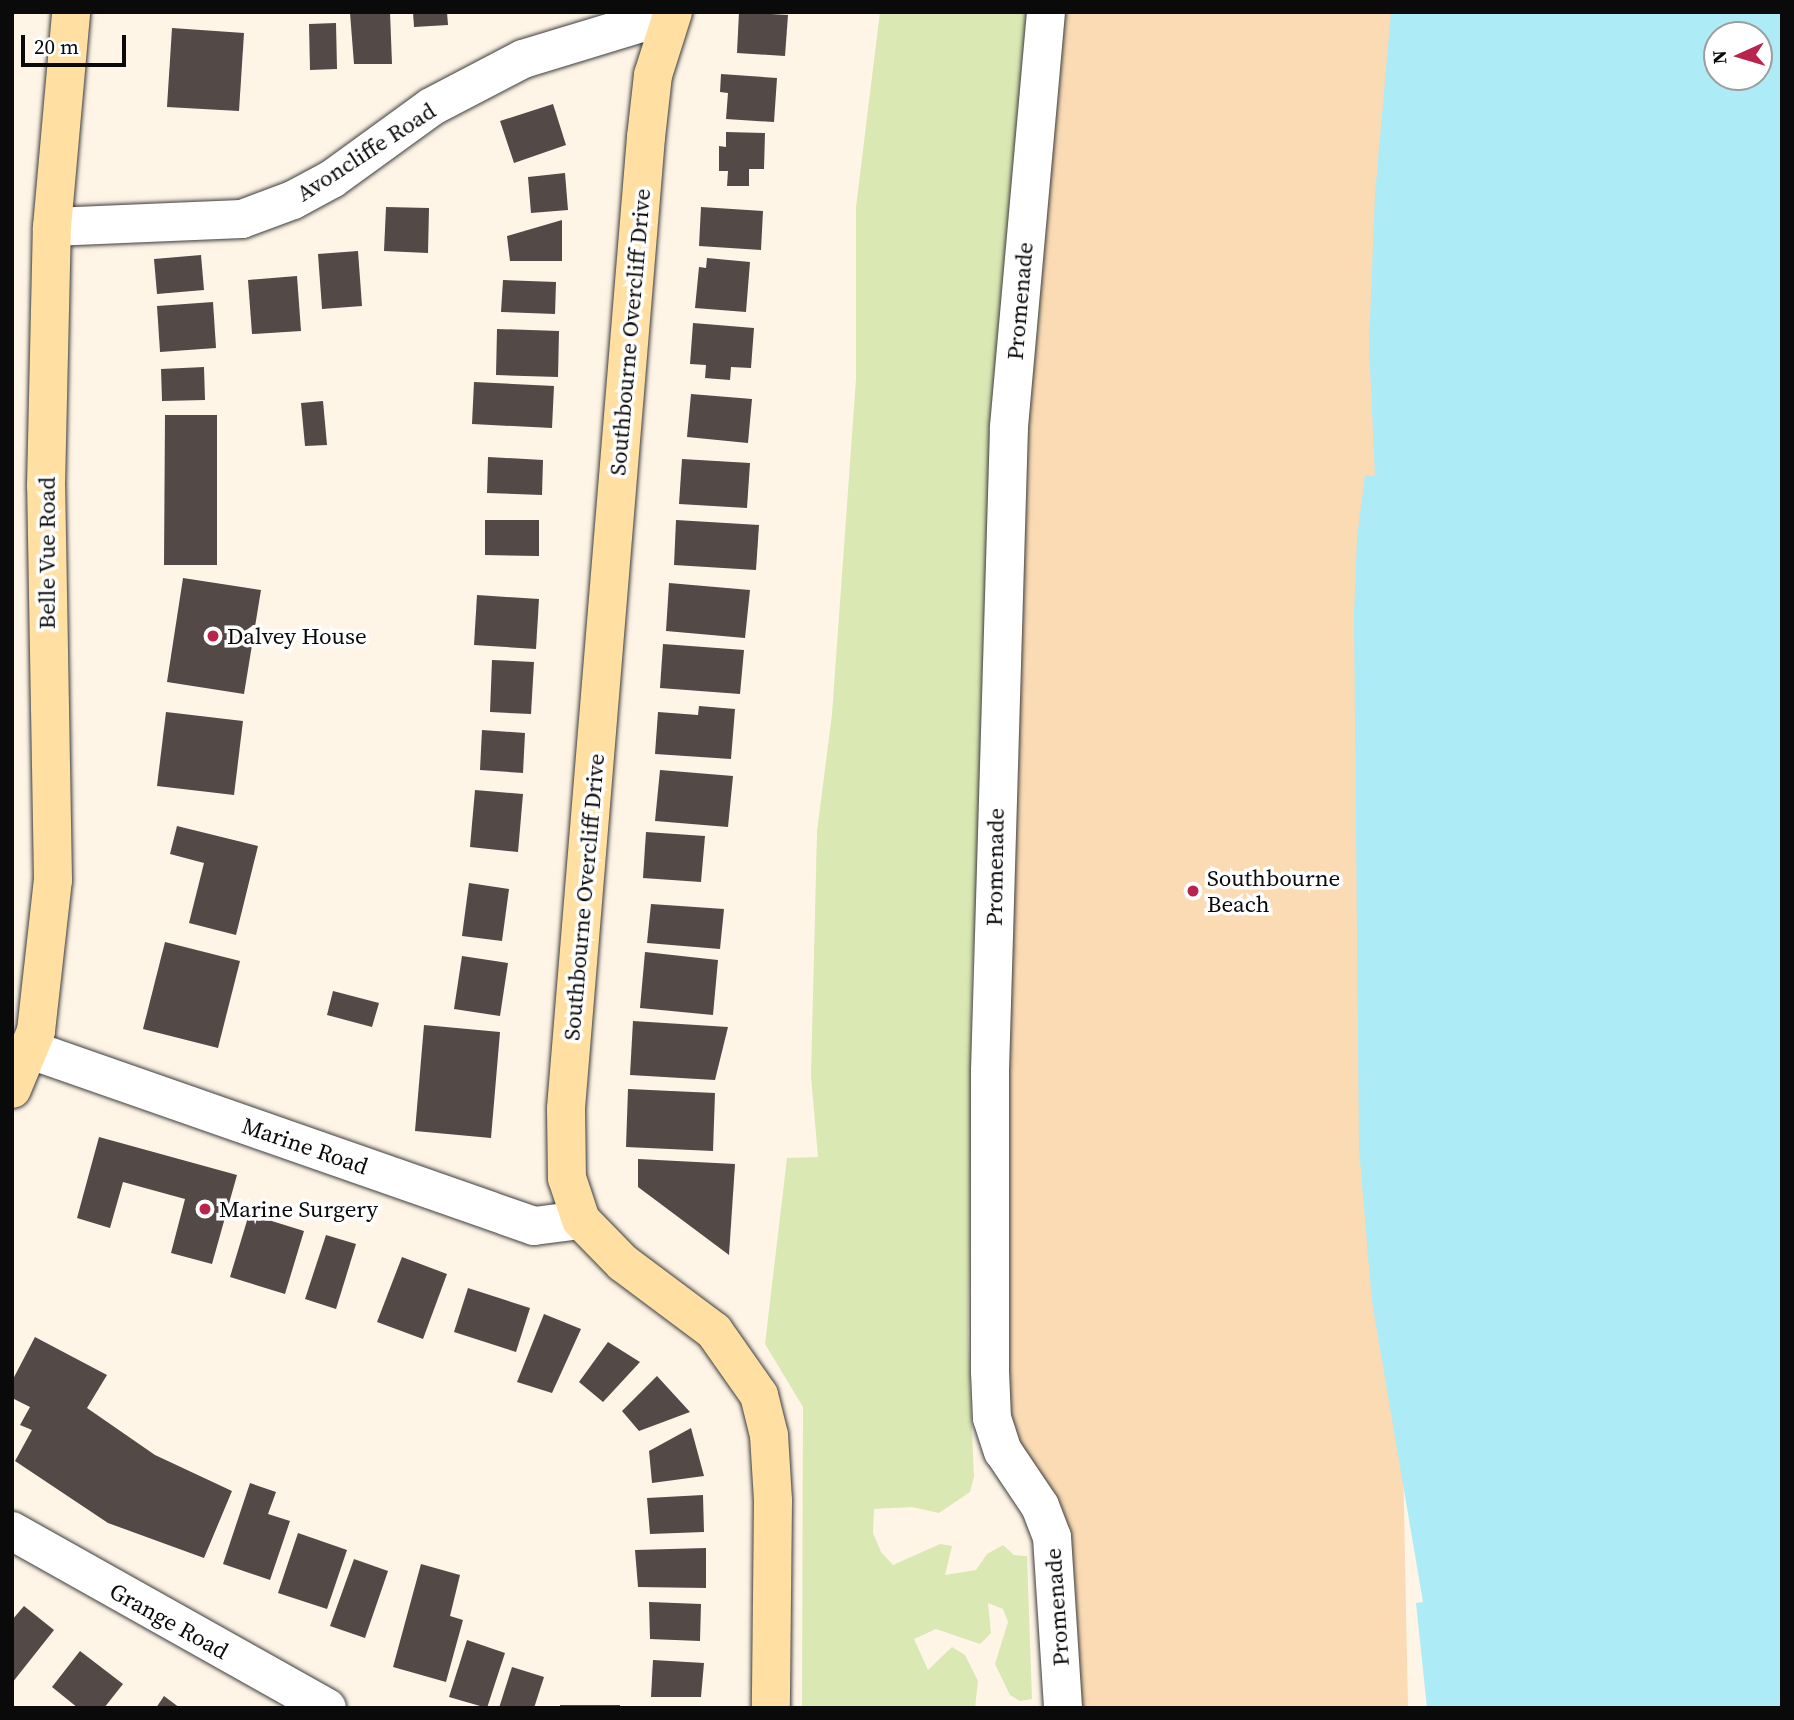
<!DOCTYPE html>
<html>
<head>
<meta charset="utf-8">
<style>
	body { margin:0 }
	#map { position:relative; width:1794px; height:1720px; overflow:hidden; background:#fff5e7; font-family:"Source Serif 4",serif }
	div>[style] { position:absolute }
	.green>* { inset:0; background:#dae8b3 }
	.sand>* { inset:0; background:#fadbb4 }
	.water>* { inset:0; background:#adebf6 }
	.building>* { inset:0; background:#534947 }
	.roads { filter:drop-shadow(0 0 2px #3d3d3d) drop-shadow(0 0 2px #3d3d3d) }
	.street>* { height:38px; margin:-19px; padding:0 19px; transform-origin:19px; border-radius:19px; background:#fff }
	.secondary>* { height:38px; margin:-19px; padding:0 19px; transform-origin:19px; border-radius:19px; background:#ffe0a2 }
	.dots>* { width:19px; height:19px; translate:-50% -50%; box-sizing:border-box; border:4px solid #fff; border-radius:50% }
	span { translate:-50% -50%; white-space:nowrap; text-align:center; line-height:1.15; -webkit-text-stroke:7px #fff; paint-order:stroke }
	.street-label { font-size:23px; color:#0a0a0a }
	.poi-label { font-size:23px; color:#0a0a0a }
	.left { translate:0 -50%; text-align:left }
	.frame { position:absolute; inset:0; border:14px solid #0a0a0a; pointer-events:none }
	.north { position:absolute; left:1703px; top:21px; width:70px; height:70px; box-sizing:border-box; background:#fff; border:2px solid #9d9d9d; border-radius:50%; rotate:266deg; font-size:19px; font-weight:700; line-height:28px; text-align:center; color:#0a0a0a }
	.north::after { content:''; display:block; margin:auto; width:24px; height:32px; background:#b9244d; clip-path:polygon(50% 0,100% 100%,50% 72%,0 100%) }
	.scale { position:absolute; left:21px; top:35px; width:105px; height:32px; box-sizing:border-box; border:4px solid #0a0a0a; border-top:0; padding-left:9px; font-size:21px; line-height:24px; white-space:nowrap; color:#0a0a0a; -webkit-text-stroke:5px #fff; paint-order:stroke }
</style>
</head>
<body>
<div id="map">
	<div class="green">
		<div style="clip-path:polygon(880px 12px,1032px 12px,1011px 240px,972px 971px,968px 1337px,974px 1477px,970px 1492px,939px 1513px,912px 1507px,874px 1509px,873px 1533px,881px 1552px,893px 1565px,940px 1544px,952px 1546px,945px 1575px,976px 1570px,987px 1554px,1003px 1545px,1014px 1555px,1027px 1556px,1032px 1699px,1020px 1701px,1010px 1695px,995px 1664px,1008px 1622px,1003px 1609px,988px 1603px,991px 1633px,980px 1644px,936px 1629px,914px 1639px,928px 1670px,952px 1647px,965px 1655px,978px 1681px,975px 1708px,802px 1708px,803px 1407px,765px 1344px,787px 1158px,818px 1157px,811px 1076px,817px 832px,832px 714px,856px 379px,856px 207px)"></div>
	</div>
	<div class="sand">
		<div style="clip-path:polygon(1046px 12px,1456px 12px,1388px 711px,1408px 1708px,1063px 1708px,1056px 1584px,1003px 1451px,990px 1071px)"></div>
	</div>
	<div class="water">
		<div style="clip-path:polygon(evenodd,1391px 12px,1782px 12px,1782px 1708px,1427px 1708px,1416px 1603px,1423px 1602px,1372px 1302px,1359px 1148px,1354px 615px,1357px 537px,1365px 475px,1375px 476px,1369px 345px,1375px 195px,1391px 12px,1717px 35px,1759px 35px,1759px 77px,1717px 77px,1717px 35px)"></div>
	</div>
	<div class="building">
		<div style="clip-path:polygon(390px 12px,392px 64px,354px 64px,350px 13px)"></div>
		<div style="clip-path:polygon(413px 12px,447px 12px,448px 25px,414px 27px)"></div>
		<div style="clip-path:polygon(739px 12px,788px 15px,785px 56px,737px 53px)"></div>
		<div style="clip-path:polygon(336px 23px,337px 69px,310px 70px,309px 24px)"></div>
		<div style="clip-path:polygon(172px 28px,244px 33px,239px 111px,167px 107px)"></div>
		<div style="clip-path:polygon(721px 74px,777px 78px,774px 122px,726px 119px,728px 93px,720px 92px)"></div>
		<div style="clip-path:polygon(553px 104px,566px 145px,514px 163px,500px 121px)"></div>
		<div style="clip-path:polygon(726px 132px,765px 133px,764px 169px,749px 169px,749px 186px,727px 186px,728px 171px,719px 171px,719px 146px,726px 147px)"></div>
		<div style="clip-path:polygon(565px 173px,568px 210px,531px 213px,528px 177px)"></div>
		<div style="clip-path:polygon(386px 207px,429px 208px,428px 253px,384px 251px)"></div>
		<div style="clip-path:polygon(701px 207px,763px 211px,761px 250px,699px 246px)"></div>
		<div style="clip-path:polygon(562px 220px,562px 261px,510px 261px,507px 236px)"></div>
		<div style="clip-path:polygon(358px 251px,362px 306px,322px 309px,318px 254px)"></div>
		<div style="clip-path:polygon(201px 255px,204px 290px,157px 294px,154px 259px)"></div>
		<div style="clip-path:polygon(707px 258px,750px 262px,746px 312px,695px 308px,699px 267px,706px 268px)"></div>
		<div style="clip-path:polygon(297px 276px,301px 331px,252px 334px,248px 280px)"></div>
		<div style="clip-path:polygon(503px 280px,556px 282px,555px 314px,501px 312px)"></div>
		<div style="clip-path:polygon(213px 302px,216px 348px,160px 352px,157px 306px)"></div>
		<div style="clip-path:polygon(693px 323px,754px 328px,751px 368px,731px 367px,730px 380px,705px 378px,706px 365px,690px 364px)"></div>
		<div style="clip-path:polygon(497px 329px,559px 331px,558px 377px,496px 375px)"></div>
		<div style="clip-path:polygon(204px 367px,205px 400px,162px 401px,161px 369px)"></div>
		<div style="clip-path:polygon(474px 382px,554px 386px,552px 428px,472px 424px)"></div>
		<div style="clip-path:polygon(691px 394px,752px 399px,748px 443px,687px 437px)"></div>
		<div style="clip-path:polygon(323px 401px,327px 445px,305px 446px,301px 403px)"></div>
		<div style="clip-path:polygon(165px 415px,217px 415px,217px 565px,164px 565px)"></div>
		<div style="clip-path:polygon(488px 457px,543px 460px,542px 495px,487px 493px)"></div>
		<div style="clip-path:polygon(682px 459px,750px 463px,747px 508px,679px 504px)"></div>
		<div style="clip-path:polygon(485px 520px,539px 520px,539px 556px,485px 555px)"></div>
		<div style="clip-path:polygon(676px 520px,759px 525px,756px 570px,674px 565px)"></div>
		<div style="clip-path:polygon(183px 578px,261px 590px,244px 694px,167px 682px)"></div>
		<div style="clip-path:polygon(669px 583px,750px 590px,745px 638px,666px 631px)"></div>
		<div style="clip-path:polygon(477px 595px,539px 599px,536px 649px,474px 645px)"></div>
		<div style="clip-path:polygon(663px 644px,744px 650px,740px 694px,660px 688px)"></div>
		<div style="clip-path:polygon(492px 660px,534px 662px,531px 714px,490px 712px)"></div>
		<div style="clip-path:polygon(699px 706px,735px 709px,731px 759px,655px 754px,658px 712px,698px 715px)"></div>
		<div style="clip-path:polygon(166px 712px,243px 721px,234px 795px,157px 786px)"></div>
		<div style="clip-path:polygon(482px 730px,525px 733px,523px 773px,480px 770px)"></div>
		<div style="clip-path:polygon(660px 770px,733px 776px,728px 827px,655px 821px)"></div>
		<div style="clip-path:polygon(475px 790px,523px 794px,518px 852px,470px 847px)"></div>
		<div style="clip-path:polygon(177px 826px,258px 846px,236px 935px,189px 923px,204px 863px,170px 854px)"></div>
		<div style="clip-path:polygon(646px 832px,705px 836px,701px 882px,643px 878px)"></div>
		<div style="clip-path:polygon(469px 883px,509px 889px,502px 941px,462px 936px)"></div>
		<div style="clip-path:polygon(651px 904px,724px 909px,720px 949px,647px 943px)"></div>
		<div style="clip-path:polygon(165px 942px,240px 961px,218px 1048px,143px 1029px)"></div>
		<div style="clip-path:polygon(645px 952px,718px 960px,713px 1015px,640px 1008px)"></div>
		<div style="clip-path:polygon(462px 956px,508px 963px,500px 1016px,454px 1009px)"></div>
		<div style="clip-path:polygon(333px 991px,379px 1003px,372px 1027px,327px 1015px)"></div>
		<div style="clip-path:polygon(633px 1021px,728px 1027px,715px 1080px,630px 1075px)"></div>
		<div style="clip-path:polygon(424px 1025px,500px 1032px,491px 1138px,415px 1131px)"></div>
		<div style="clip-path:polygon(628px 1089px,715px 1093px,713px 1151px,626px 1147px)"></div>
		<div style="clip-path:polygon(99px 1137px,237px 1175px,212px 1264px,171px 1253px,185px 1199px,123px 1182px,110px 1228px,77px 1218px)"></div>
		<div style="clip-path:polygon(638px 1159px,735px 1164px,729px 1255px,638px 1187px)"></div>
		<div style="clip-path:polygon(249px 1214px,304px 1231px,285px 1294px,230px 1277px)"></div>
		<div style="clip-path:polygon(326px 1235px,356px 1244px,336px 1309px,305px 1299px)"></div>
		<div style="clip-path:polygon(402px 1257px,447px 1274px,423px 1339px,377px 1322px)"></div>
		<div style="clip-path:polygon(468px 1288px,530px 1308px,516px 1352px,454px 1332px)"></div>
		<div style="clip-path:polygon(544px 1314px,581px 1329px,552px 1393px,517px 1382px)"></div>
		<div style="clip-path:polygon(35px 1337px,107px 1375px,87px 1408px,155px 1455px,232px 1491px,204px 1558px,108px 1523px,15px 1461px,32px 1430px,20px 1425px,30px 1407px,12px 1398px,12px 1381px)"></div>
		<div style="clip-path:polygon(608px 1342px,640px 1362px,603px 1402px,579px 1382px)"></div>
		<div style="clip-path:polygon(657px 1376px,690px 1412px,639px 1431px,622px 1411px)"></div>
		<div style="clip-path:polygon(691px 1428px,704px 1476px,652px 1483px,649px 1451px)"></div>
		<div style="clip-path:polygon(250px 1483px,276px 1492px,268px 1514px,290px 1521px,270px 1580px,223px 1564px)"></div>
		<div style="clip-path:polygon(703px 1495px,704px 1532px,650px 1534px,647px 1498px)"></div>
		<div style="clip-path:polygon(298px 1533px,347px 1550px,327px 1609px,278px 1593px)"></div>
		<div style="clip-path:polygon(706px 1548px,706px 1588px,638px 1587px,635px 1550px)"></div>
		<div style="clip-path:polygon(354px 1559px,388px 1571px,365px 1638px,330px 1626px)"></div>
		<div style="clip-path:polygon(421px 1564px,460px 1575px,450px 1616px,463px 1620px,446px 1682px,393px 1667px)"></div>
		<div style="clip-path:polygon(649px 1602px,701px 1604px,700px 1641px,650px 1639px)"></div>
		<div style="clip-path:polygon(24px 1606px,54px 1630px,12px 1683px,12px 1620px)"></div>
		<div style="clip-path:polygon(467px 1640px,505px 1653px,487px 1708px,449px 1697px)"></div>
		<div style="clip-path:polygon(80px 1651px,123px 1684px,104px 1708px,78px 1708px,52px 1687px)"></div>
		<div style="clip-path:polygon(653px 1660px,704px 1663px,701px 1697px,651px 1697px)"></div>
		<div style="clip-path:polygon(512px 1667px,544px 1677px,534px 1708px,499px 1708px)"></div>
		<div style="clip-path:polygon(164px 1696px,180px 1708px,156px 1708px)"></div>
		<div style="clip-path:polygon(560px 1705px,620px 1705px,620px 1708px,560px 1708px)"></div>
	</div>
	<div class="roads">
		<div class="street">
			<div style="left:1046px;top:12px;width:417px;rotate:95.1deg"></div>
			<div style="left:1009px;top:427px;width:644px;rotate:91.69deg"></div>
			<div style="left:990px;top:1071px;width:300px;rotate:90deg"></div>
			<div style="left:990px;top:1371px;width:47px;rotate:87.6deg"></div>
			<div style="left:992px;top:1418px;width:35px;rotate:72deg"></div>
			<div style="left:1003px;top:1451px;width:66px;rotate:56.1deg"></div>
			<div style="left:1040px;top:1506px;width:33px;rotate:69deg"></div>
			<div style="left:1052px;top:1537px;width:171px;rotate:86.3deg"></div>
			<div style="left:52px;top:227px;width:190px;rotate:-2.4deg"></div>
			<div style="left:242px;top:219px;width:54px;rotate:-20.4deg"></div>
			<div style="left:293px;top:200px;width:44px;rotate:-28.3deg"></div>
			<div style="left:332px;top:179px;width:122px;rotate:-36deg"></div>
			<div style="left:431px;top:107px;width:104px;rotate:-27.6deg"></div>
			<div style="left:523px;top:59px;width:131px;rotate:-16.9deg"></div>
			<div style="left:648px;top:21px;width:19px;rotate:16deg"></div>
			<div style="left:31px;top:1050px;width:533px;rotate:19.28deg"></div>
			<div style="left:534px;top:1226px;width:47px;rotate:-7.3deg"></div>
			<div style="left:12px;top:1531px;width:361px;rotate:29.3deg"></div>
		</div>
		<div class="secondary">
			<div style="left:673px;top:12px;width:66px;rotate:107.6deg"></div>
			<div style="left:653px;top:75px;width:62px;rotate:96.4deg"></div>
			<div style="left:646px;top:137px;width:975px;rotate:94.71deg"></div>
			<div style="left:566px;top:1109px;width:69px;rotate:89.2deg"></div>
			<div style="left:567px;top:1178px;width:44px;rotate:71.6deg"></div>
			<div style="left:581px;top:1220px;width:60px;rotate:45.7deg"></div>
			<div style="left:623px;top:1263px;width:114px;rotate:36.8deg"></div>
			<div style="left:714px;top:1331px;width:78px;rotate:54.9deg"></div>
			<div style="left:759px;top:1395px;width:41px;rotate:76deg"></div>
			<div style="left:769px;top:1435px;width:66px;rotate:86.5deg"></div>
			<div style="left:773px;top:1501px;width:207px;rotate:90.6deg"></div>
			<div style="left:12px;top:1089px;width:63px;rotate:-67.5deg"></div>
			<div style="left:36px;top:1031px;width:152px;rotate:-83.6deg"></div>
			<div style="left:53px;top:880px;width:394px;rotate:-91deg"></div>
			<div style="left:46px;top:486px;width:259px;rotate:-88.7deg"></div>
			<div style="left:52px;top:227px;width:216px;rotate:-84.9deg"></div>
		</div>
	</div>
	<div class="dots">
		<div style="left:213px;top:636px;background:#b9244d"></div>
		<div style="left:1193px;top:891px;background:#b9244d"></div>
		<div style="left:205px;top:1209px;background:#b9244d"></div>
	</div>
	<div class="street-label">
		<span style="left:366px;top:152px;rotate:-33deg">Avoncliffe Road</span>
		<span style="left:1020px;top:301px;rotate:-85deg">Promenade</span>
		<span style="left:630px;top:332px;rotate:-85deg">Southbourne Overcliff Drive</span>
		<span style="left:47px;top:553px;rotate:-90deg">Belle Vue Road</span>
		<span style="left:995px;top:867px;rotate:-89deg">Promenade</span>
		<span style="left:584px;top:897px;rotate:-85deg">Southbourne Overcliff Drive</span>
		<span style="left:305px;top:1146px;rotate:19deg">Marine Road</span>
		<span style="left:1057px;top:1607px;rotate:-94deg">Promenade</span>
		<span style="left:169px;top:1621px;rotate:29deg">Grange Road</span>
	</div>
	<div class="poi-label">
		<span class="left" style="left:227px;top:636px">Dalvey House</span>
		<span class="left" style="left:1207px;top:891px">Southbourne<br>Beach</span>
		<span class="left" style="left:219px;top:1209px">Marine Surgery</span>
	</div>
	<div class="frame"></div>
	<div class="north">N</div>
	<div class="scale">20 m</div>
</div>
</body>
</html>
